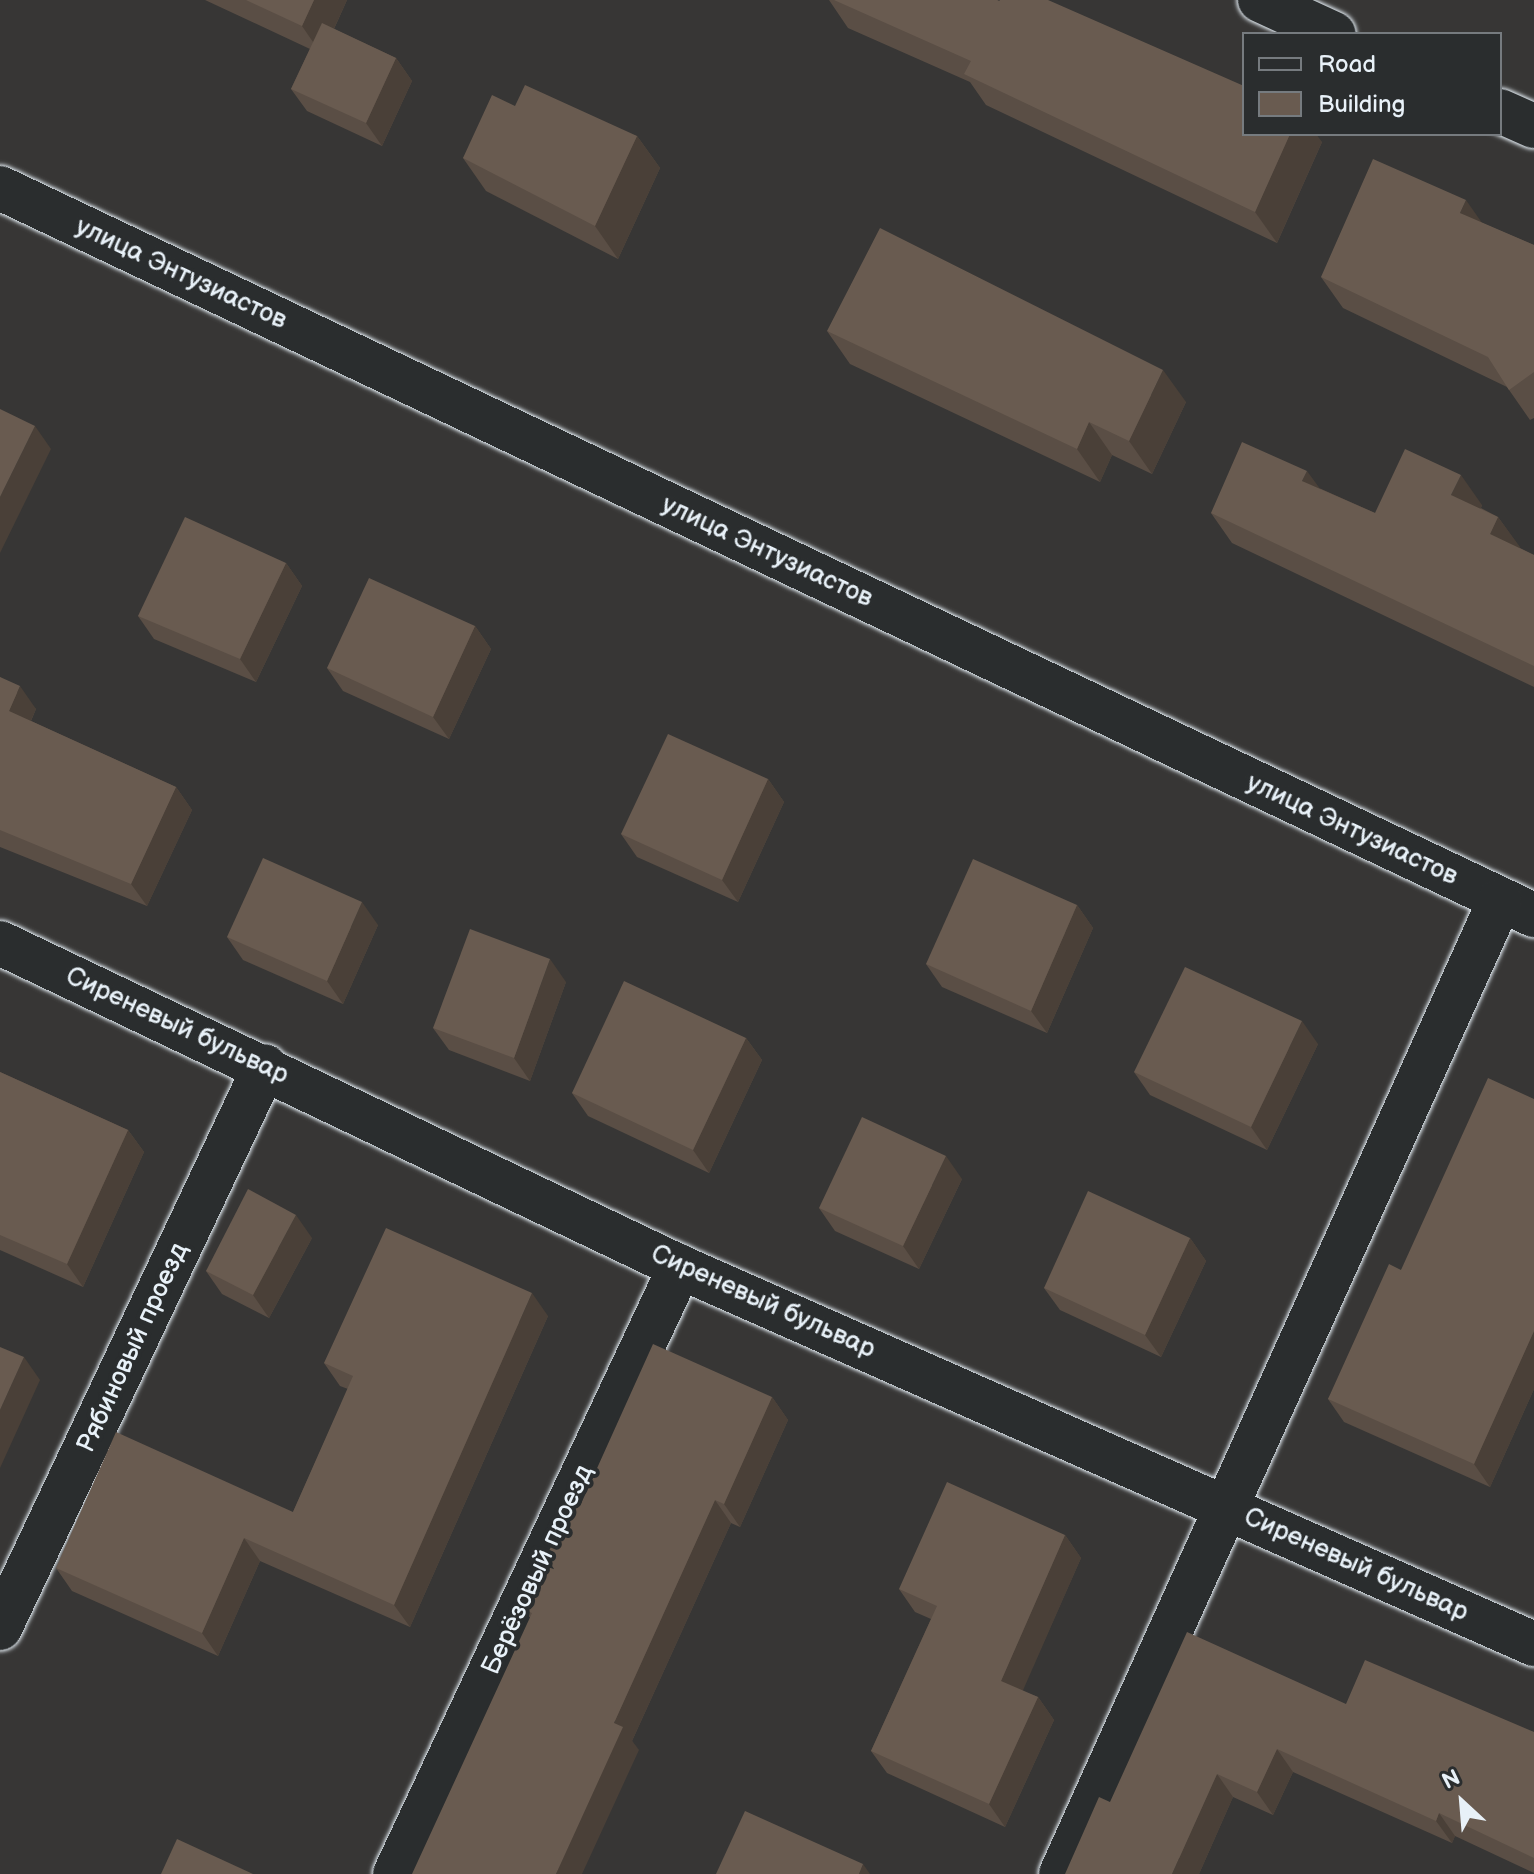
<!DOCTYPE html>
<html>
<head>
<meta charset="utf-8">
<style>
	body { margin:0 }
	#map { position:relative; width:1534px; height:1874px; overflow:hidden; background:#373635; font-family:"Balsamiq Sans",sans-serif }
	div>[style] { position:absolute }
	.roads { filter:drop-shadow(0 0 2px #e8f1f8) drop-shadow(0 0 2px #e8f1f8) }
	.minor>* { height:44px; margin:-22px; padding:0 22px; transform-origin:22px; border-radius:22px; background:#2a2d2e }
	.wall>* { inset:0; background:#5a4e45 }
	.shaded-wall>* { inset:0; background:#4a4038 }
	.building>* { inset:0; background:#695b50 }
	span { translate:-50% -50%; white-space:nowrap; text-align:center; line-height:1.15; -webkit-text-stroke:8px #2a2d2e; paint-order:stroke }
	.street-label { font-size:26px; color:#e8f1f8 }
	.legend { position:absolute; left:1242px; top:32px; width:260px; height:104px; box-sizing:border-box; background:#2a2d2e; border:2px solid #767b7f; margin:0; padding:10px 14px; list-style:none; font-size:24px; color:#e8f1f8 }
	.legend li { display:flex; align-items:center; gap:16px; height:40px }
	.legend b { width:40px; border:2px solid #767b7f }
	.north { position:absolute; left:1422px; top:1762px; width:80px; height:80px; -webkit-text-stroke:6px #2a2d2e; paint-order:stroke; rotate:334deg; font-size:22px; font-weight:700; line-height:32px; text-align:center; color:#e8f1f8 }
	.north::after { content:''; display:block; margin:auto; width:28px; height:36px; background:#e8f1f8; clip-path:polygon(50% 0,100% 100%,50% 72%,0 100%) }
</style>
</head>
<body>
<div id="map">
	<div class="roads">
		<div class="minor">
			<div style="left:1260px;top:0;width:81px;rotate:24.7deg"></div>
			<div style="left:1500px;top:111px;width:37px;rotate:24deg"></div>
			<div style="left:0;top:188px;width:1698px;rotate:25.36deg"></div>
			<div style="left:0;top:943px;width:753px;rotate:25.48deg"></div>
			<div style="left:680px;top:1267px;width:934px;rotate:23.82deg"></div>
			<div style="left:0;top:1628px;width:621px;rotate:-64.75deg"></div>
			<div style="left:395px;top:1874px;width:671px;rotate:-64.85deg"></div>
			<div style="left:1061px;top:1874px;width:1068px;rotate:-65.74deg"></div>
		</div>
	</div>
	<div class="wall">
		<div style="clip-path:polygon(205px 0,347px 0,334px 29px,396px 58px,412px 81px,382px 146px,307px 111px,291px 89px,310px 49px)"></div>
		<div style="clip-path:polygon(829px 0,997px 0,1322px 142px,1277px 243px,986px 105px,970px 82px,848px 28px)"></div>
		<div style="clip-path:polygon(515px 106px,637px 136px,660px 168px,618px 259px,486px 191px,463px 158px)"></div>
		<div style="clip-path:polygon(1482px 223px,1534px 245px,1534px 418px,1530px 420px,1507px 387px,1343px 308px,1321px 277px)"></div>
		<div style="clip-path:polygon(827px 331px,1186px 402px,1152px 474px,1112px 455px,1100px 482px,850px 364px)"></div>
		<div style="clip-path:polygon(1319px 488px,1375px 513px,1482px 505px,1481px 508px,1498px 517px,1520px 548px,1534px 555px,1534px 687px,1232px 543px,1211px 513px)"></div>
		<div style="clip-path:polygon(286px 563px,302px 586px,256px 682px,154px 639px,138px 616px)"></div>
		<div style="clip-path:polygon(475px 626px,491px 649px,449px 739px,343px 691px,327px 668px)"></div>
		<div style="clip-path:polygon(0 677px,36px 709px,31px 721px,176px 787px,192px 810px,147px 906px,0 847px)"></div>
		<div style="clip-path:polygon(768px 779px,784px 802px,738px 902px,637px 857px,621px 834px)"></div>
		<div style="clip-path:polygon(1077px 905px,1093px 928px,1047px 1033px,942px 987px,926px 964px)"></div>
		<div style="clip-path:polygon(378px 925px,343px 1004px,243px 960px,227px 937px)"></div>
		<div style="clip-path:polygon(566px 982px,530px 1081px,449px 1050px,433px 1028px)"></div>
		<div style="clip-path:polygon(746px 1038px,762px 1060px,709px 1173px,588px 1116px,572px 1093px)"></div>
		<div style="clip-path:polygon(1318px 1044px,1267px 1150px,1150px 1095px,1134px 1072px)"></div>
		<div style="clip-path:polygon(0 1072px,128px 1130px,144px 1152px,83px 1287px,0 1250px)"></div>
		<div style="clip-path:polygon(1534px 1099px,1534px 1389px,1490px 1487px,1344px 1422px,1328px 1399px,1401px 1270px)"></div>
		<div style="clip-path:polygon(962px 1179px,919px 1269px,835px 1231px,819px 1208px)"></div>
		<div style="clip-path:polygon(312px 1238px,269px 1318px,222px 1294px,206px 1271px)"></div>
		<div style="clip-path:polygon(1190px 1238px,1206px 1261px,1161px 1357px,1060px 1310px,1044px 1288px)"></div>
		<div style="clip-path:polygon(548px 1316px,410px 1627px,260px 1561px,218px 1656px,72px 1591px,56px 1568px,293px 1512px,348px 1389px,340px 1386px,324px 1363px)"></div>
		<div style="clip-path:polygon(772px 1397px,788px 1420px,740px 1527px,731px 1523px,632px 1741px,639px 1750px,523px 1609px,580px 1506px)"></div>
		<div style="clip-path:polygon(1065px 1535px,1081px 1558px,1022px 1691px,1038px 1697px,1054px 1720px,1005px 1827px,887px 1773px,871px 1751px,931px 1619px,915px 1612px,899px 1589px)"></div>
		<div style="clip-path:polygon(1346px 1704px,1534px 1732px,1534px 1873px,1455px 1836px,1452px 1843px,1293px 1772px,1273px 1815px,1233px 1797px,1199px 1874px,1110px 1802px)"></div>
	</div>
	<div class="shaded-wall">
		<div style="clip-path:polygon(314px 0,347px 0,322px 55px,302px 26px)"></div>
		<div style="clip-path:polygon(396px 58px,412px 81px,382px 146px,366px 123px)"></div>
		<div style="clip-path:polygon(1290px 134px,1316px 134px,1322px 142px,1277px 243px,1255px 212px)"></div>
		<div style="clip-path:polygon(637px 136px,660px 168px,618px 259px,595px 226px)"></div>
		<div style="clip-path:polygon(1466px 200px,1487px 230px,1460px 213px)"></div>
		<div style="clip-path:polygon(1163px 370px,1186px 402px,1152px 474px,1129px 441px)"></div>
		<div style="clip-path:polygon(1089px 422px,1112px 455px,1100px 482px,1077px 449px)"></div>
		<div style="clip-path:polygon(35px 426px,51px 449px,0 553px,0 497px)"></div>
		<div style="clip-path:polygon(1307px 471px,1329px 501px,1302px 481px)"></div>
		<div style="clip-path:polygon(1461px 475px,1482px 505px,1473px 526px,1451px 495px)"></div>
		<div style="clip-path:polygon(1498px 517px,1520px 547px,1512px 565px,1490px 534px)"></div>
		<div style="clip-path:polygon(286px 563px,302px 586px,256px 682px,240px 659px)"></div>
		<div style="clip-path:polygon(475px 626px,491px 649px,449px 739px,433px 717px)"></div>
		<div style="clip-path:polygon(20px 686px,36px 709px,25px 734px,9px 711px)"></div>
		<div style="clip-path:polygon(768px 779px,784px 802px,738px 902px,722px 880px)"></div>
		<div style="clip-path:polygon(176px 787px,192px 810px,147px 906px,131px 884px)"></div>
		<div style="clip-path:polygon(362px 902px,378px 925px,343px 1004px,327px 981px)"></div>
		<div style="clip-path:polygon(1077px 905px,1093px 928px,1047px 1033px,1031px 1011px)"></div>
		<div style="clip-path:polygon(550px 959px,566px 982px,530px 1081px,514px 1058px)"></div>
		<div style="clip-path:polygon(1302px 1021px,1318px 1044px,1267px 1150px,1251px 1127px)"></div>
		<div style="clip-path:polygon(746px 1038px,762px 1060px,709px 1173px,693px 1150px)"></div>
		<div style="clip-path:polygon(128px 1130px,144px 1152px,83px 1287px,67px 1264px)"></div>
		<div style="clip-path:polygon(946px 1156px,962px 1179px,919px 1269px,903px 1246px)"></div>
		<div style="clip-path:polygon(296px 1215px,312px 1238px,269px 1318px,253px 1295px)"></div>
		<div style="clip-path:polygon(1190px 1238px,1206px 1261px,1161px 1357px,1145px 1335px)"></div>
		<div style="clip-path:polygon(532px 1293px,548px 1316px,410px 1627px,394px 1605px)"></div>
		<div style="clip-path:polygon(1534px 1331px,1534px 1389px,1490px 1487px,1474px 1464px)"></div>
		<div style="clip-path:polygon(24px 1357px,40px 1380px,0 1468px,0 1410px)"></div>
		<div style="clip-path:polygon(772px 1397px,788px 1420px,740px 1527px,724px 1504px)"></div>
		<div style="clip-path:polygon(715px 1500px,731px 1523px,632px 1741px,639px 1750px,582px 1874px,556px 1874px,614px 1723px)"></div>
		<div style="clip-path:polygon(1065px 1535px,1081px 1558px,1017px 1704px,1001px 1681px)"></div>
		<div style="clip-path:polygon(244px 1538px,260px 1561px,218px 1656px,202px 1633px)"></div>
		<div style="clip-path:polygon(1038px 1697px,1054px 1720px,1005px 1827px,989px 1804px)"></div>
		<div style="clip-path:polygon(1277px 1749px,1293px 1772px,1273px 1815px,1257px 1792px)"></div>
		<div style="clip-path:polygon(1217px 1774px,1233px 1797px,1199px 1874px,1172px 1874px)"></div>
		<div style="clip-path:polygon(1439px 1813px,1455px 1836px,1452px 1843px,1436px 1821px)"></div>
		<div style="clip-path:polygon(863px 1864px,870px 1874px,859px 1874px)"></div>
	</div>
	<div class="building">
		<div style="clip-path:polygon(246px 0,314px 0,302px 26px)"></div>
		<div style="clip-path:polygon(834px 0,997px 0,999px 1px,1000px 0,1048px 0,1244px 86px,1244px 134px,1290px 134px,1255px 212px,964px 74px,971px 61px)"></div>
		<div style="clip-path:polygon(322px 23px,396px 58px,366px 123px,291px 89px)"></div>
		<div style="clip-path:polygon(525px 85px,637px 136px,595px 226px,463px 158px,492px 95px,515px 106px)"></div>
		<div style="clip-path:polygon(1373px 159px,1466px 200px,1460px 213px,1534px 245px,1534px 372px,1509px 390px,1488px 357px,1321px 277px)"></div>
		<div style="clip-path:polygon(880px 228px,1163px 370px,1129px 441px,1089px 422px,1077px 449px,827px 331px)"></div>
		<div style="clip-path:polygon(0 409px,35px 426px,0 497px)"></div>
		<div style="clip-path:polygon(1242px 442px,1307px 471px,1302px 481px,1375px 513px,1405px 449px,1461px 475px,1451px 495px,1498px 517px,1490px 534px,1534px 555px,1534px 666px,1211px 513px)"></div>
		<div style="clip-path:polygon(185px 517px,286px 563px,240px 659px,138px 616px)"></div>
		<div style="clip-path:polygon(369px 578px,475px 626px,433px 717px,327px 668px)"></div>
		<div style="clip-path:polygon(0 677px,20px 686px,9px 711px,176px 787px,131px 884px,0 830px)"></div>
		<div style="clip-path:polygon(668px 734px,768px 779px,722px 880px,621px 834px)"></div>
		<div style="clip-path:polygon(263px 858px,362px 902px,327px 981px,227px 937px)"></div>
		<div style="clip-path:polygon(973px 859px,1077px 905px,1031px 1011px,926px 964px)"></div>
		<div style="clip-path:polygon(470px 929px,550px 959px,514px 1058px,433px 1028px)"></div>
		<div style="clip-path:polygon(1185px 967px,1302px 1021px,1251px 1127px,1134px 1072px)"></div>
		<div style="clip-path:polygon(624px 981px,746px 1038px,693px 1150px,572px 1093px)"></div>
		<div style="clip-path:polygon(0 1072px,128px 1130px,67px 1264px,0 1235px)"></div>
		<div style="clip-path:polygon(1488px 1078px,1534px 1099px,1534px 1331px,1474px 1464px,1328px 1399px,1389px 1264px,1401px 1270px)"></div>
		<div style="clip-path:polygon(862px 1117px,946px 1156px,903px 1246px,819px 1208px)"></div>
		<div style="clip-path:polygon(248px 1189px,296px 1215px,253px 1295px,206px 1271px)"></div>
		<div style="clip-path:polygon(1088px 1191px,1190px 1238px,1145px 1335px,1044px 1288px)"></div>
		<div style="clip-path:polygon(386px 1228px,532px 1293px,394px 1605px,244px 1538px,202px 1633px,56px 1568px,116px 1432px,293px 1512px,353px 1376px,324px 1363px)"></div>
		<div style="clip-path:polygon(653px 1344px,772px 1397px,724px 1504px,715px 1500px,614px 1723px,623px 1727px,556px 1874px,412px 1874px,532px 1613px,523px 1609px,571px 1502px,580px 1506px)"></div>
		<div style="clip-path:polygon(0 1347px,24px 1357px,0 1410px)"></div>
		<div style="clip-path:polygon(947px 1482px,1065px 1535px,1001px 1681px,1038px 1697px,989px 1804px,871px 1751px,937px 1606px,899px 1589px)"></div>
		<div style="clip-path:polygon(1187px 1632px,1346px 1704px,1365px 1660px,1534px 1732px,1534px 1858px,1439px 1813px,1436px 1821px,1277px 1749px,1257px 1792px,1217px 1774px,1172px 1874px,1065px 1874px,1099px 1797px,1110px 1802px)"></div>
		<div style="clip-path:polygon(745px 1811px,863px 1864px,859px 1874px,716px 1874px)"></div>
		<div style="clip-path:polygon(177px 1839px,253px 1874px,161px 1874px)"></div>
	</div>
	<div class="street-label">
		<span style="left:181px;top:274px;rotate:25deg">улица Энтузиастов</span>
		<span style="left:767px;top:552px;rotate:25deg">улица Энтузиастов</span>
		<span style="left:1352px;top:830px;rotate:25deg">улица Энтузиастов</span>
		<span style="left:177px;top:1026px;rotate:25deg">Сиреневый бульвар</span>
		<span style="left:763px;top:1302px;rotate:24deg">Сиреневый бульвар</span>
		<span style="left:133px;top:1348px;rotate:-65deg">Рябиновый проезд</span>
		<span style="left:1356px;top:1565px;rotate:24deg">Сиреневый бульвар</span>
		<span style="left:538px;top:1570px;rotate:-65deg">Берёзовый проезд</span>
	</div>
	<ul class="legend">
	<li><b style="height:10px;background:#2a2d2e"></b>Road</li>
	<li><b style="height:22px;background:#695b50"></b>Building</li>
	</ul>
	<div class="north">N</div>
</div>
</body>
</html>
